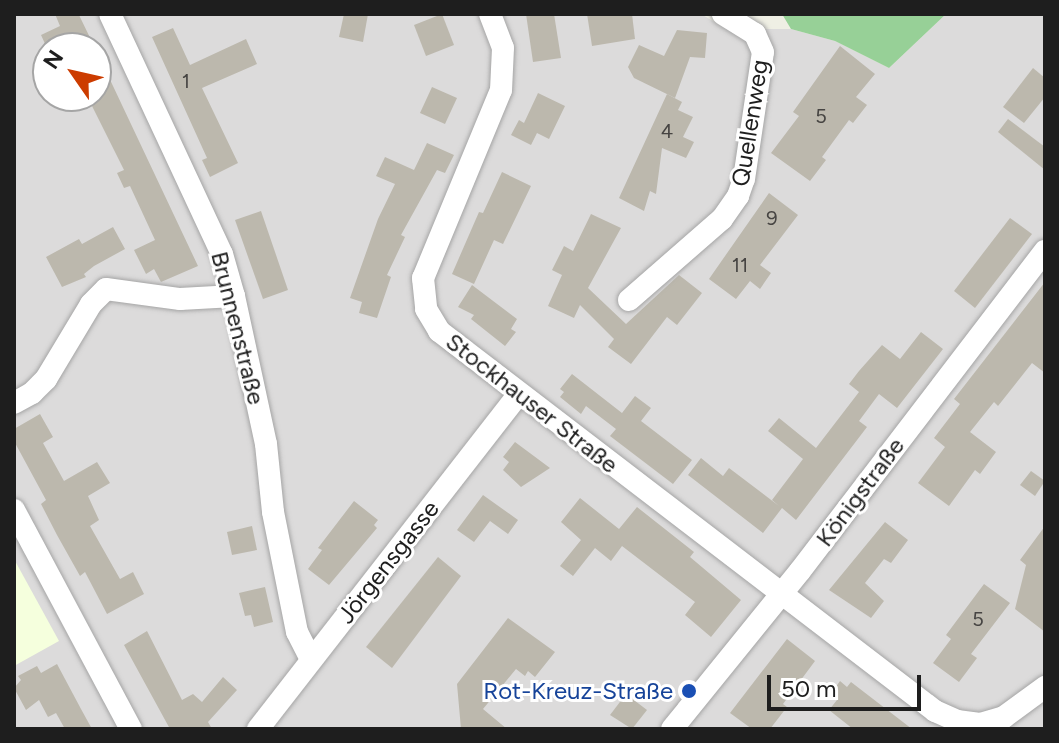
<!DOCTYPE html>
<html>
<head>
<meta charset="utf-8">
<style>
	body { margin:0 }
	#map { position:relative; width:1059px; height:743px; overflow:hidden; background:#efefe4; font-family:Figtree,sans-serif }
	div>[style] { position:absolute }
	.residential>* { inset:0; background:#dcdbdb }
	.education>* { inset:0; background:#f5ffdd }
	.forest>* { inset:0; background:#97d097 }
	.building>* { inset:0; background:#bcb8ad }
	.roads { filter:drop-shadow(0 0 2px #a5a5a5) drop-shadow(0 0 2px #a5a5a5) }
	.minor>* { height:22px; margin:-11px; padding:0 11px; transform-origin:11px; border-radius:11px; background:#fff }
	.dots>* { width:22px; height:22px; translate:-50% -50%; box-sizing:border-box; border:4px solid #fff; border-radius:50% }
	span { translate:-50% -50%; white-space:nowrap; text-align:center; line-height:1.15; -webkit-text-stroke:6px #fff; paint-order:stroke }
	.number-label { font-size:20px; color:#464442 }
	.number-label span { -webkit-text-stroke-width:0 }
	.street-label { font-size:24px; color:#1e1e1e }
	.transit-label { font-size:24px; color:#164399 }
	.right { translate:-100% -50%; text-align:right }
	.frame { position:absolute; inset:0; border:16px solid #1e1e1e; pointer-events:none }
	.north { position:absolute; left:32px; top:32px; width:80px; height:80px; box-sizing:border-box; background:#fff; border:2px solid #a5a5a5; border-radius:50%; rotate:304deg; font-size:22px; font-weight:700; line-height:32px; text-align:center; color:#1e1e1e }
	.north::after { content:''; display:block; margin:auto; width:28px; height:36px; background:#cc3c00; clip-path:polygon(50% 0,100% 100%,50% 72%,0 100%) }
	.scale { position:absolute; left:767px; top:675px; width:154px; height:36px; box-sizing:border-box; border:4px solid #1e1e1e; border-top:0; padding-left:10px; font-size:24px; line-height:28px; white-space:nowrap; color:#1e1e1e; -webkit-text-stroke:6px #fff; paint-order:stroke }
</style>
</head>
<body>
<div id="map">
	<div class="residential">
		<div style="clip-path:polygon(evenodd,14px 14px,701px 14px,726px 29px,791px 29px,835px 41px,889px 68px,946px 14px,1045px 14px,1045px 729px,14px 729px,14px 14px,48px 48px,96px 48px,96px 96px,48px 96px,48px 48px)"></div>
	</div>
	<div class="education">
		<div style="clip-path:polygon(14px 559px,59px 641px,14px 666px)"></div>
	</div>
	<div class="forest">
		<div style="clip-path:polygon(782px 14px,946px 14px,889px 68px,835px 41px,791px 29px)"></div>
	</div>
	<div class="building">
		<div style="clip-path:polygon(55px 14px,79px 15px,95px 48px,47px 48px,41px 35px,60px 26px)"></div>
		<div style="clip-path:polygon(344px 14px,368px 14px,363px 42px,339px 37px)"></div>
		<div style="clip-path:polygon(442px 14px,454px 45px,426px 56px,414px 25px)"></div>
		<div style="clip-path:polygon(526px 14px,554px 14px,561px 58px,533px 62px)"></div>
		<div style="clip-path:polygon(587px 14px,632px 14px,635px 39px,592px 46px)"></div>
		<div style="clip-path:polygon(173px 28px,190px 65px,246px 39px,257px 64px,202px 88px,238px 163px,210px 177px,202px 160px,207px 158px,152px 37px)"></div>
		<div style="clip-path:polygon(677px 30px,707px 33px,705px 58px,690px 57px,675px 98px,634px 78px,628px 67px,639px 45px,664px 56px)"></div>
		<div style="clip-path:polygon(840px 46px,875px 74px,856px 97px,867px 105px,853px 123px,849px 120px,822px 157px,826px 160px,810px 181px,771px 153px,799px 116px,793px 112px)"></div>
		<div style="clip-path:polygon(96px 50px,198px 266px,161px 282px,154px 269px,146px 274px,134px 250px,155px 240px,130px 186px,124px 188px,117px 173px,124px 170px,87px 96px,96px 96px)"></div>
		<div style="clip-path:polygon(1033px 68px,1045px 78px,1045px 97px,1024px 123px,1003px 107px)"></div>
		<div style="clip-path:polygon(432px 87px,457px 98px,445px 124px,420px 113px)"></div>
		<div style="clip-path:polygon(538px 93px,565px 106px,549px 139px,537px 133px,531px 145px,511px 135px,519px 120px,524px 123px)"></div>
		<div style="clip-path:polygon(667px 94px,682px 102px,678px 110px,693px 117px,683px 137px,694px 142px,686px 158px,662px 148px,656px 194px,650px 191px,644px 211px,619px 198px)"></div>
		<div style="clip-path:polygon(1008px 119px,1045px 147px,1045px 170px,998px 132px)"></div>
		<div style="clip-path:polygon(427px 143px,454px 155px,445px 173px,437px 170px,401px 235px,405px 237px,387px 275px,391px 277px,377px 318px,359px 313px,362px 302px,350px 298px,378px 219px,395px 184px,376px 176px,385px 157px,414px 170px)"></div>
		<div style="clip-path:polygon(502px 172px,531px 186px,503px 244px,494px 240px,474px 284px,452px 274px,479px 212px,483px 213px)"></div>
		<div style="clip-path:polygon(769px 193px,798px 215px,760px 265px,771px 273px,760px 289px,750px 281px,736px 299px,709px 279px)"></div>
		<div style="clip-path:polygon(261px 211px,288px 290px,263px 299px,235px 220px)"></div>
		<div style="clip-path:polygon(591px 214px,621px 228px,588px 288px,626px 324px,679px 275px,702px 293px,677px 325px,667px 317px,631px 364px,608px 347px,614px 339px,580px 305px,574px 318px,548px 306px,562px 275px,552px 270px,564px 246px,573px 251px)"></div>
		<div style="clip-path:polygon(1010px 218px,1032px 234px,975px 308px,954px 291px)"></div>
		<div style="clip-path:polygon(113px 227px,125px 249px,94px 266px,84px 274px,86px 277px,62px 287px,46px 257px,79px 239px,82px 244px)"></div>
		<div style="clip-path:polygon(1045px 282px,1045px 373px,1032px 363px,998px 406px,994px 402px,970px 432px,996px 452px,980px 474px,975px 470px,949px 506px,918px 483px,945px 447px,934px 438px,960px 404px,954px 399px)"></div>
		<div style="clip-path:polygon(472px 285px,517px 319px,511px 329px,516px 332px,505px 346px,471px 319px,474px 315px,458px 307px)"></div>
		<div style="clip-path:polygon(921px 332px,943px 349px,897px 408px,879px 394px,859px 421px,867px 427px,796px 520px,782px 508px,763px 533px,688px 475px,701px 458px,723px 476px,729px 468px,779px 506px,772px 500px,803px 459px,768px 431px,779px 418px,816px 448px,859px 392px,849px 384px,859px 371px,882px 345px,900px 359px)"></div>
		<div style="clip-path:polygon(572px 374px,622px 413px,635px 396px,651px 408px,641px 421px,692px 460px,673px 484px,610px 436px,616px 429px,586px 406px,581px 414px,560px 397px,564px 392px,560px 389px)"></div>
		<div style="clip-path:polygon(40px 414px,53px 437px,43px 443px,64px 481px,97px 462px,110px 483px,88px 496px,99px 520px,90px 526px,120px 579px,133px 572px,144px 594px,107px 614px,85px 572px,80px 576px,57px 535px,41px 504px,46px 500px,14px 441px,14px 429px)"></div>
		<div style="clip-path:polygon(515px 442px,550px 468px,521px 487px,503px 470px,509px 462px,503px 457px)"></div>
		<div style="clip-path:polygon(1031px 471px,1045px 481px,1035px 496px,1020px 485px)"></div>
		<div style="clip-path:polygon(483px 495px,518px 520px,508px 534px,490px 521px,474px 542px,457px 530px)"></div>
		<div style="clip-path:polygon(580px 498px,619px 529px,637px 507px,694px 552px,690px 557px,741px 600px,711px 637px,685px 615px,695px 602px,622px 546px,611px 561px,595px 548px,573px 576px,560px 566px,581px 540px,561px 522px)"></div>
		<div style="clip-path:polygon(354px 501px,378px 520px,374px 525px,377px 528px,329px 585px,308px 569px,322px 550px,318px 548px)"></div>
		<div style="clip-path:polygon(885px 522px,908px 540px,891px 563px,884px 559px,865px 583px,884px 601px,871px 618px,829px 590px)"></div>
		<div style="clip-path:polygon(252px 526px,257px 550px,232px 555px,227px 532px)"></div>
		<div style="clip-path:polygon(1045px 526px,1045px 632px,1015px 609px,1026px 565px,1020px 560px)"></div>
		<div style="clip-path:polygon(438px 557px,461px 576px,392px 668px,366px 647px)"></div>
		<div style="clip-path:polygon(984px 584px,1010px 603px,971px 654px,977px 658px,959px 682px,933px 663px,951px 639px,946px 635px)"></div>
		<div style="clip-path:polygon(265px 587px,273px 622px,254px 627px,251px 615px,245px 616px,239px 593px)"></div>
		<div style="clip-path:polygon(508px 618px,555px 652px,535px 677px,528px 671px,525px 676px,516px 669px,483px 709px,507px 729px,461px 729px,457px 684px)"></div>
		<div style="clip-path:polygon(147px 631px,182px 700px,193px 694px,202px 702px,223px 677px,237px 690px,208px 722px,212px 729px,170px 729px,124px 645px)"></div>
		<div style="clip-path:polygon(787px 639px,815px 661px,783px 704px,787px 707px,770px 729px,752px 729px,730px 713px)"></div>
		<div style="clip-path:polygon(57px 664px,81px 709px,92px 729px,65px 729px,56px 713px,48px 717px,39px 700px,26px 710px,14px 688px,21px 680px,18px 676px,37px 666px,41px 673px)"></div>
		<div style="clip-path:polygon(840px 681px,847px 687px,851px 682px,912px 729px,853px 729px,829px 710px,837px 700px,830px 695px)"></div>
		<div style="clip-path:polygon(626px 694px,647px 710px,632px 729px,610px 715px)"></div>
	</div>
	<div class="roads">
		<div class="minor">
			<div style="left:110px;top:14px;width:265px;rotate:65deg"></div>
			<div style="left:222px;top:254px;width:44px;rotate:74.1deg"></div>
			<div style="left:234px;top:296px;width:151px;rotate:77.8deg"></div>
			<div style="left:266px;top:444px;width:68px;rotate:84.1deg"></div>
			<div style="left:273px;top:512px;width:122px;rotate:78.7deg"></div>
			<div style="left:297px;top:632px;width:31px;rotate:63deg"></div>
			<div style="left:490px;top:14px;width:36px;rotate:69deg"></div>
			<div style="left:503px;top:48px;width:42px;rotate:92.7deg"></div>
			<div style="left:501px;top:90px;width:204px;rotate:112.5deg"></div>
			<div style="left:423px;top:278px;width:31px;rotate:84deg"></div>
			<div style="left:426px;top:309px;width:26px;rotate:59deg"></div>
			<div style="left:439px;top:331px;width:625px;rotate:37.46deg"></div>
			<div style="left:935px;top:711px;width:24px;rotate:24deg"></div>
			<div style="left:957px;top:721px;width:23px;rotate:7deg"></div>
			<div style="left:980px;top:724px;width:25px;rotate:-16deg"></div>
			<div style="left:1004px;top:717px;width:51px;rotate:-36.2deg"></div>
			<div style="left:629px;top:300px;width:123px;rotate:-41.1deg"></div>
			<div style="left:722px;top:219px;width:28px;rotate:-55deg"></div>
			<div style="left:738px;top:196px;width:18px;rotate:-71deg"></div>
			<div style="left:744px;top:179px;width:128px;rotate:-81.5deg"></div>
			<div style="left:763px;top:52px;width:20px;rotate:-114deg"></div>
			<div style="left:755px;top:34px;width:38px;rotate:-148deg"></div>
			<div style="left:14px;top:403px;width:21px;rotate:-29deg"></div>
			<div style="left:32px;top:393px;width:20px;rotate:-45deg"></div>
			<div style="left:46px;top:379px;width:87px;rotate:-59deg"></div>
			<div style="left:91px;top:304px;width:21px;rotate:-45deg"></div>
			<div style="left:106px;top:289px;width:75px;rotate:7.7deg"></div>
			<div style="left:180px;top:299px;width:54px;rotate:-3.2deg"></div>
			<div style="left:14px;top:510px;width:248px;rotate:61.9deg"></div>
			<div style="left:258px;top:729px;width:423px;rotate:-52.1deg"></div>
			<div style="left:672px;top:729px;width:203px;rotate:-51deg"></div>
			<div style="left:800px;top:571px;width:403px;rotate:-52.6deg"></div>
		</div>
	</div>
	<div class="dots">
		<div style="left:689px;top:691px;background:#1a4fb4"></div>
	</div>
	<div class="number-label">
		<span style="left:186px;top:81px">1</span>
		<span style="left:821px;top:116px">5</span>
		<span style="left:667px;top:131px">4</span>
		<span style="left:772px;top:218px">9</span>
		<span style="left:740px;top:265px">11</span>
		<span style="left:978px;top:619px">5</span>
	</div>
	<div class="street-label">
		<span style="left:750px;top:123px;rotate:-81deg">Quellenweg</span>
		<span style="left:238px;top:328px;rotate:76deg">Brunnenstraße</span>
		<span style="left:532px;top:403px;rotate:38deg">Stockhauser Straße</span>
		<span style="left:860px;top:492px;rotate:-53deg">Königstraße</span>
		<span style="left:388px;top:562px;rotate:-52deg">Jörgensgasse</span>
	</div>
	<div class="transit-label">
		<span class="right" style="left:673px;top:691px">Rot-Kreuz-Straße</span>
	</div>
	<div class="frame"></div>
	<div class="north">N</div>
	<div class="scale">50 m</div>
</div>
</body>
</html>
